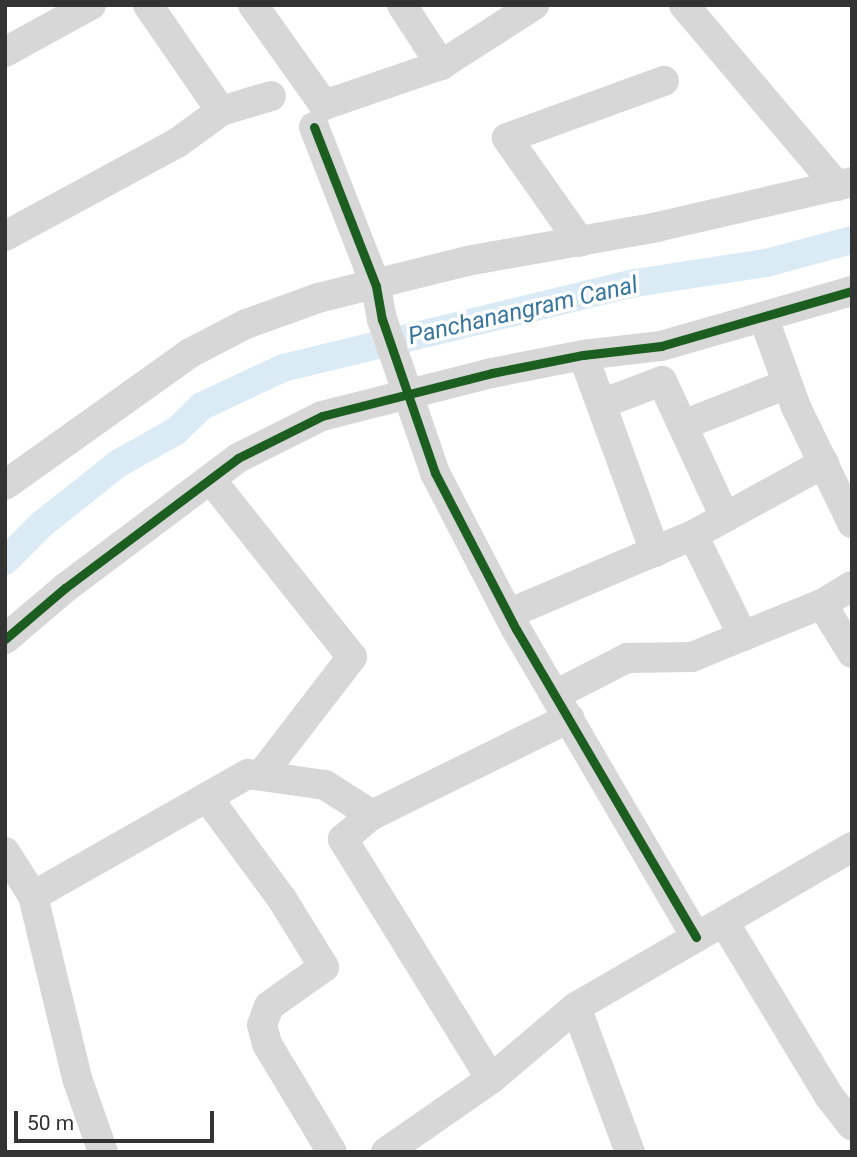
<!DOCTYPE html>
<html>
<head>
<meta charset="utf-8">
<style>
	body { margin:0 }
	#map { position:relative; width:857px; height:1157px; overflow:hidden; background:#fff; font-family:Roboto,sans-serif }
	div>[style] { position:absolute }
	.canal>* { height:28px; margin:-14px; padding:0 14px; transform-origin:14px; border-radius:14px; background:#dbebf5 }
	.minor>* { height:30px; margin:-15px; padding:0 15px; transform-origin:15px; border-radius:15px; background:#d7d7d7 }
	.cycleway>* { height:9px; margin:-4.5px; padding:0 4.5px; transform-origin:4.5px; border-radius:4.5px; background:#1b5e20 }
	span { translate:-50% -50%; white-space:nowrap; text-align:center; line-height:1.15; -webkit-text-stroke:7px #fff; paint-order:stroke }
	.water-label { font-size:24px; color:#37769e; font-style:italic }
	.frame { position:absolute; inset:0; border:7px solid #333; pointer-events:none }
	.scale { position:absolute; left:14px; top:1111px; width:200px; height:32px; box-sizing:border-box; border:4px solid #333; border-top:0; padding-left:9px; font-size:21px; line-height:24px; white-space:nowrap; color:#333; -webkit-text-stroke:5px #fff; paint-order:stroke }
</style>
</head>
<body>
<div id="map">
	<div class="canal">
		<div style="left:5px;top:561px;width:52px;rotate:-45deg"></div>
		<div style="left:42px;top:524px;width:98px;rotate:-38.4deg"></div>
		<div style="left:119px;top:463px;width:65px;rotate:-29.3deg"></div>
		<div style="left:176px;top:431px;width:36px;rotate:-44deg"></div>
		<div style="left:202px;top:406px;width:89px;rotate:-25.1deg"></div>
		<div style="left:283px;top:368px;width:362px;rotate:-13.6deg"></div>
		<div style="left:635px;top:283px;width:133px;rotate:-8.7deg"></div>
		<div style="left:766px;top:263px;width:89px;rotate:-15deg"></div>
	</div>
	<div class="minor">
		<div style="left:253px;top:5px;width:123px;rotate:54.6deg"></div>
		<div style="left:324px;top:105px;width:124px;rotate:-18.9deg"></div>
		<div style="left:441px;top:65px;width:111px;rotate:-32.8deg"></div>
		<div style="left:402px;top:5px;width:72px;rotate:57deg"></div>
		<div style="left:684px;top:5px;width:237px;rotate:49.8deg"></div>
		<div style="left:5px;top:52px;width:98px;rotate:-28.7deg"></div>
		<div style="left:221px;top:111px;width:52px;rotate:-16.7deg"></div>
		<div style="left:314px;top:127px;width:171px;rotate:68.7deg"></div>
		<div style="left:376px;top:286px;width:34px;rotate:80deg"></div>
		<div style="left:382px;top:319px;width:163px;rotate:71deg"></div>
		<div style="left:435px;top:473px;width:176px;rotate:62.6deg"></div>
		<div style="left:516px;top:629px;width:357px;rotate:59.7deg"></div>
		<div style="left:5px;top:236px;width:196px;rotate:-28.4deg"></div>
		<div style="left:177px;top:143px;width:54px;rotate:-36deg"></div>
		<div style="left:221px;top:111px;width:129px;rotate:-124.6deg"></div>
		<div style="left:580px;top:242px;width:127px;rotate:-125.1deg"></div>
		<div style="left:507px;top:138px;width:167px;rotate:-20deg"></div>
		<div style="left:764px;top:319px;width:94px;rotate:70deg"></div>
		<div style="left:796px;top:407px;width:129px;rotate:64.2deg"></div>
		<div style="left:583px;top:355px;width:210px;rotate:69.9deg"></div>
		<div style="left:601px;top:404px;width:65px;rotate:-20.7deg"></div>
		<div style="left:662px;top:381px;width:148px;rotate:65.2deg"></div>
		<div style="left:683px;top:425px;width:112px;rotate:-21.5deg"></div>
		<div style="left:824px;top:463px;width:149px;rotate:151.2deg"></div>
		<div style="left:693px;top:535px;width:113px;rotate:63.7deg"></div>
		<div style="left:743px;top:636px;width:85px;rotate:-22.1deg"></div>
		<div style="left:822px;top:604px;width:57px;rotate:58.5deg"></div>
		<div style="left:212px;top:481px;width:225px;rotate:51.5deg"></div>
		<div style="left:352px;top:657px;width:148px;rotate:127.6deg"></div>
		<div style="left:5px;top:485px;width:227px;rotate:-35.5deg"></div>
		<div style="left:190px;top:353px;width:63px;rotate:-27.4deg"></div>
		<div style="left:246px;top:324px;width:77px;rotate:-19.9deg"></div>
		<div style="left:318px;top:298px;width:154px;rotate:-13.9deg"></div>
		<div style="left:467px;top:261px;width:193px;rotate:-10.1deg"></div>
		<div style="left:657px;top:227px;width:200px;rotate:-13deg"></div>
		<div style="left:822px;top:604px;width:35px;rotate:-31deg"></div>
		<div style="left:508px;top:614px;width:201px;rotate:-23.1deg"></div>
		<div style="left:5px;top:639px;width:79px;rotate:-40.4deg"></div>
		<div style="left:65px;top:588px;width:216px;rotate:-36.9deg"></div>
		<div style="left:238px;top:458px;width:94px;rotate:-26.6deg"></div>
		<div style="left:322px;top:416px;width:175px;rotate:-14.2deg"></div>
		<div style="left:492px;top:373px;width:93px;rotate:-11.2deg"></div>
		<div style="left:583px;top:355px;width:79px;rotate:-6.6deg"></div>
		<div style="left:661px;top:346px;width:199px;rotate:-16.1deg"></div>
		<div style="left:555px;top:695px;width:81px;rotate:-27.2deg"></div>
		<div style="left:627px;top:658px;width:65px;rotate:-0.9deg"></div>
		<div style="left:692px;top:657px;width:55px;rotate:-22.4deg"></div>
		<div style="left:207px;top:797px;width:127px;rotate:53.7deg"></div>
		<div style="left:282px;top:899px;width:80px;rotate:58.3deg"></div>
		<div style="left:324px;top:967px;width:67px;rotate:144.7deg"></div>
		<div style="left:269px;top:1006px;width:20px;rotate:110deg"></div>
		<div style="left:262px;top:1025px;width:20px;rotate:75deg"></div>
		<div style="left:267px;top:1044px;width:126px;rotate:59deg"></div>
		<div style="left:5px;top:852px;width:52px;rotate:57.5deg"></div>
		<div style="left:724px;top:922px;width:203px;rotate:58.9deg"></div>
		<div style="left:829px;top:1096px;width:37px;rotate:52deg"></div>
		<div style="left:576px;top:1007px;width:155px;rotate:69.6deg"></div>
		<div style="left:491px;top:1079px;width:282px;rotate:-121.7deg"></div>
		<div style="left:343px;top:839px;width:38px;rotate:-40deg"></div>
		<div style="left:372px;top:815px;width:220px;rotate:-26.2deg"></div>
		<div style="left:103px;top:1152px;width:78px;rotate:-109.4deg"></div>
		<div style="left:77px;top:1078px;width:187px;rotate:-103.6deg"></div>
		<div style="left:33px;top:896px;width:247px;rotate:-29.6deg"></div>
		<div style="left:248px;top:774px;width:78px;rotate:8.1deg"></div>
		<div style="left:325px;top:785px;width:56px;rotate:32.6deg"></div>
		<div style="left:386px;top:1152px;width:128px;rotate:-34.8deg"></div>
		<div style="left:491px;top:1079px;width:111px;rotate:-40.3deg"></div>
		<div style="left:576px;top:1007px;width:319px;rotate:-30.1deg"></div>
	</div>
	<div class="cycleway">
		<div style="left:314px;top:127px;width:171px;rotate:68.7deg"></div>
		<div style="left:376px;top:286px;width:34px;rotate:80deg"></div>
		<div style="left:382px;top:319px;width:163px;rotate:71deg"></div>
		<div style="left:435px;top:473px;width:176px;rotate:62.6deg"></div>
		<div style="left:516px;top:629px;width:357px;rotate:59.7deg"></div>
		<div style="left:5px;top:639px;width:79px;rotate:-40.4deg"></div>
		<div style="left:65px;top:588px;width:216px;rotate:-36.9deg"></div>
		<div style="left:238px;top:458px;width:94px;rotate:-26.6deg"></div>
		<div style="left:322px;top:416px;width:175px;rotate:-14.2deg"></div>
		<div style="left:492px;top:373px;width:93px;rotate:-11.2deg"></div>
		<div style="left:583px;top:355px;width:79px;rotate:-6.6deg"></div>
		<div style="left:661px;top:346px;width:199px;rotate:-16.1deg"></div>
	</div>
	<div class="water-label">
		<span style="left:523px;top:311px;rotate:-13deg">Panchanangram Canal</span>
	</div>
	<div class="frame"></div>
	<div class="scale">50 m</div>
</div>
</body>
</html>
